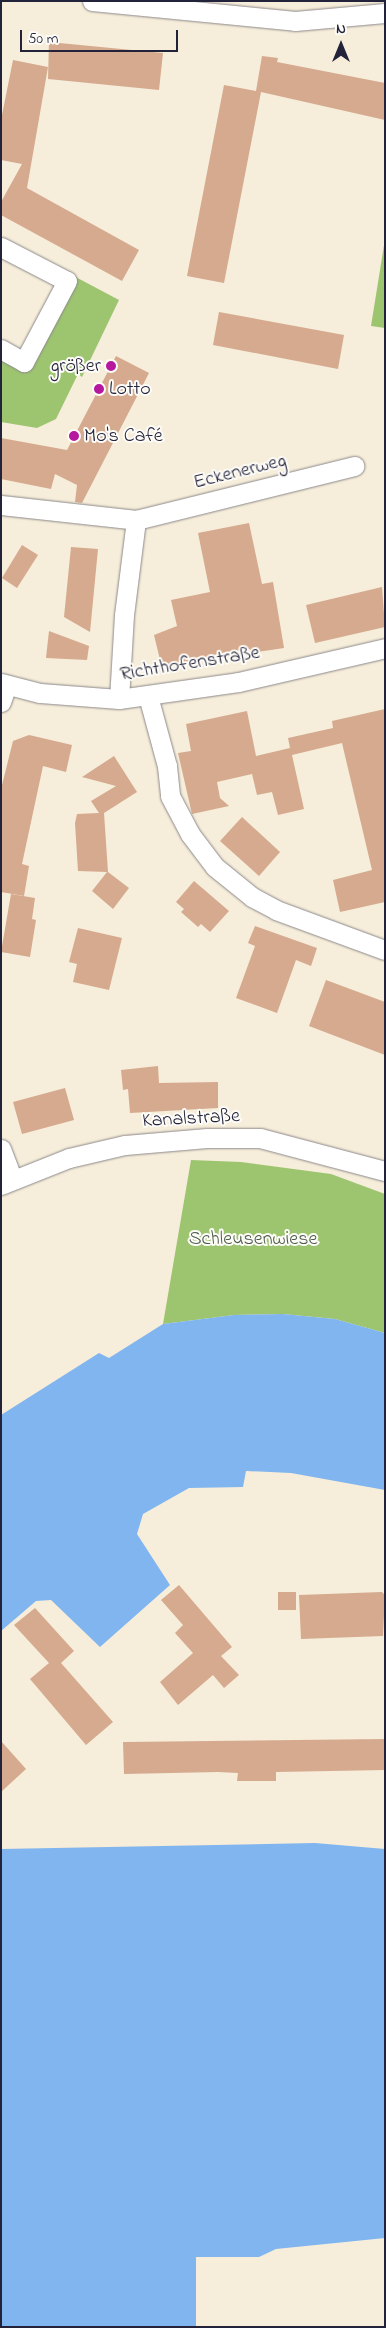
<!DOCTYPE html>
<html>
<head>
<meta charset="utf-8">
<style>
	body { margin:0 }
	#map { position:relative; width:386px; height:2328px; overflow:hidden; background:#f6edda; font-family:"Indie Flower",sans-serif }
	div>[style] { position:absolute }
	.green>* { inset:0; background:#9dc570 }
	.water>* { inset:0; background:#81b5ef }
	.building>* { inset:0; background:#d5aa8f }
	.roads { filter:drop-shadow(0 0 1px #8c888a) drop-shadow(0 0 1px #8c888a) }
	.street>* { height:19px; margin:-9.5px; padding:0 9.5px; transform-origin:9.5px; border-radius:9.5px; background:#fff }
	.dots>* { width:14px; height:14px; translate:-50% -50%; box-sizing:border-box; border:2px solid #fdfcf7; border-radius:50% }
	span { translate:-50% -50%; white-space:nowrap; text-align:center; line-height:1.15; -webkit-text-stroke:4px #fdfcf7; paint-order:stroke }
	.poi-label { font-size:20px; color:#22223b }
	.right { translate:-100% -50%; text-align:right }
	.left { translate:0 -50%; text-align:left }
	.street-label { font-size:20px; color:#22223b }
	.park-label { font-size:20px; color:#4d5b4e }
	.frame { position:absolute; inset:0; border:2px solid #22223b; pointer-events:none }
	.north { position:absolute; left:316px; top:20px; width:50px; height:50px; -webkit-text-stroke:4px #fdfcf7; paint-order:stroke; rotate:0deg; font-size:14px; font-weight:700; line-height:20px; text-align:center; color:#22223b }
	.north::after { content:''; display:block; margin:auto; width:18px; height:22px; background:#22223b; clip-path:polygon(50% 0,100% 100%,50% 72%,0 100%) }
	.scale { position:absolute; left:20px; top:30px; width:158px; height:22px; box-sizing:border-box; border:2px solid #22223b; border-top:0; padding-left:6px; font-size:15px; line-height:18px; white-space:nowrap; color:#22223b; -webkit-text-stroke:4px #fdfcf7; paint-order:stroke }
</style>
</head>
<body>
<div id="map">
	<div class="green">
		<div style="clip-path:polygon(385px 239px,385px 328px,371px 326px)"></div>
		<div style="clip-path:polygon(70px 274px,119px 300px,82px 377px,78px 374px,56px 419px,37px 428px,1px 422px,1px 349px,24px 361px)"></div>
		<div style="clip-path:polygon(191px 1160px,241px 1162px,331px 1174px,385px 1194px,385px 1333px,335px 1319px,283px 1314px,234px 1315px,163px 1324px)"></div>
	</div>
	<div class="water">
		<div style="clip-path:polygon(283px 1314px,335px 1319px,385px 1333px,385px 1490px,291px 1473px,246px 1471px,243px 1487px,189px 1488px,143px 1514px,137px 1534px,170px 1585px,100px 1647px,51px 1600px,36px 1601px,1px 1631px,1px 1415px,99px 1353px,109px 1358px,163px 1324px,234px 1315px)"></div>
		<div style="clip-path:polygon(315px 1843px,385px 1849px,385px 2238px,276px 2249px,259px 2257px,196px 2257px,196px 2327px,258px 2327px,1px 2327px,1px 1849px)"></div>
	</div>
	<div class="building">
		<div style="clip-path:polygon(49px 42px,163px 53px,159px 90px,48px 79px)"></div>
		<div style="clip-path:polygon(262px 56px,278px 58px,277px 62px,385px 83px,385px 120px,261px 92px,224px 283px,187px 276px,224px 85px,256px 91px)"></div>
		<div style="clip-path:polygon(13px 60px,48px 67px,27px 188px,139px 250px,122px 281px,1px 215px,1px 202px,22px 164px,1px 160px,1px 120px)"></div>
		<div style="clip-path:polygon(219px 312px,344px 335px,338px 369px,213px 345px)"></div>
		<div style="clip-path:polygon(116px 356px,149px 373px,82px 503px,75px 502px,77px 485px,55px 474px,51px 489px,1px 479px,1px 438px,67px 450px)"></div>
		<div style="clip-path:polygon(249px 523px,262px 584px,273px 582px,284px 648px,251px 653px,250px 649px,227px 652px,162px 668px,154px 635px,177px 626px,171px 600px,210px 592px,198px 533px)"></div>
		<div style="clip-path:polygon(22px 545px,38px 555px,17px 588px,2px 578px)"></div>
		<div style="clip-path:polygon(71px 547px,98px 549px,90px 632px,64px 617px)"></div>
		<div style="clip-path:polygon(382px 587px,385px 627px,315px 643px,306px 605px)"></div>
		<div style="clip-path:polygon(49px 631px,89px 646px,87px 660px,46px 658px)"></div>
		<div style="clip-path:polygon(385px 709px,385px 902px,340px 912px,333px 880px,372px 870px,342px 743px,292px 755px,304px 809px,278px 815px,272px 792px,257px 795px,252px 774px,217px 782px,220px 798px,229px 806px,192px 814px,178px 753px,191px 751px,186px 724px,247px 711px,256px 756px,290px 748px,288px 738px,333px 728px,332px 721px)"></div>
		<div style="clip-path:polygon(29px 735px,72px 745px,66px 772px,43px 766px,22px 864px,29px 866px,24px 896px,1px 892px,1px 789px,13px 741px)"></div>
		<div style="clip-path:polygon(114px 756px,137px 792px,104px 813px,108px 872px,129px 888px,113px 909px,92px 891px,107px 872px,78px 871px,75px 823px,77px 814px,99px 813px,91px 801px,116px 786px,82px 777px)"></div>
		<div style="clip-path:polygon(242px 817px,280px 852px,259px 876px,220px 841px)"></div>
		<div style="clip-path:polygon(194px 881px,229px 911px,210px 932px,201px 924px,198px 927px,181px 912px,184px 909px,176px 902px)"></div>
		<div style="clip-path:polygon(11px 894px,35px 898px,32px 919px,36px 920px,30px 957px,1px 952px)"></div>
		<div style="clip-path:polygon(255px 926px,317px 948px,311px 966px,296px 960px,277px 1013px,236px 998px,255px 946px,248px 943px)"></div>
		<div style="clip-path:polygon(78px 928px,122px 938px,109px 990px,73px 982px,77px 964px,69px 962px)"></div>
		<div style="clip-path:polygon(326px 980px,385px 1002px,385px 1055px,309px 1026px)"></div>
		<div style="clip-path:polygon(158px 1066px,159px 1083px,218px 1082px,218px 1108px,130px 1113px,128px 1089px,123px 1090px,121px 1070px)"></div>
		<div style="clip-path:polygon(65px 1088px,74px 1120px,22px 1134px,13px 1102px)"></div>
		<div style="clip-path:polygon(179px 1585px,232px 1647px,221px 1656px,239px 1675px,224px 1688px,213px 1675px,178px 1705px,160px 1682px,193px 1653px,175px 1633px,183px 1625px,161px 1600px)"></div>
		<div style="clip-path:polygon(278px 1592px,296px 1592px,296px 1610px,278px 1610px)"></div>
		<div style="clip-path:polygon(382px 1592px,385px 1595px,383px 1636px,301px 1639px,299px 1595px)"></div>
		<div style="clip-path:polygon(35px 1608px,74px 1651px,61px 1663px,113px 1722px,86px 1745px,30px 1679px,49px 1663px,14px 1625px)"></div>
		<div style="clip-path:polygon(385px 1739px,385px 1770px,276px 1772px,276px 1781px,237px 1781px,238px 1773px,218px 1772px,124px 1774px,123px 1742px)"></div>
		<div style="clip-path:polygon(1px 1741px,26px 1769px,1px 1792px)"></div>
	</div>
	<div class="roads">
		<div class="street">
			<div style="left:92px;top:1px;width:204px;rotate:5.6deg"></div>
			<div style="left:295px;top:21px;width:90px;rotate:-5.1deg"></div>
			<div style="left:1px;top:247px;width:74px;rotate:27.3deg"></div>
			<div style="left:67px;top:281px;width:92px;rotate:118deg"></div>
			<div style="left:24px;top:362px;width:26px;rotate:-151deg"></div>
			<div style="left:1px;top:505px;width:136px;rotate:6.3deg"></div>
			<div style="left:136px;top:520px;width:225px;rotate:-13.9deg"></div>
			<div style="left:1px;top:683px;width:40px;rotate:14.4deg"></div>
			<div style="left:40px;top:693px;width:79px;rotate:4.3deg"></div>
			<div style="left:119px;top:699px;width:120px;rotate:-8.1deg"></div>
			<div style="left:238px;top:682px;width:151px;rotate:-13deg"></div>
			<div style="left:148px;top:696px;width:73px;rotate:74.8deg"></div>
			<div style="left:167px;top:766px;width:30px;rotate:84deg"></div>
			<div style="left:170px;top:796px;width:43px;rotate:62.2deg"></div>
			<div style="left:190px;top:834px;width:41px;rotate:52.9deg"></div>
			<div style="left:215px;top:867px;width:48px;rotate:39deg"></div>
			<div style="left:252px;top:897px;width:27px;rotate:28deg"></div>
			<div style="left:276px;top:910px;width:116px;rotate:20.2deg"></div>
			<div style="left:119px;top:699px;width:84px;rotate:-86.6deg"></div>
			<div style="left:124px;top:615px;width:96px;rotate:-82.8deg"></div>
			<div style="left:1px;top:702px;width:18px;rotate:-71deg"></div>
			<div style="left:1px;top:1149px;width:31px;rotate:69deg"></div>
			<div style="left:1px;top:1185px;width:73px;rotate:-21.7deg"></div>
			<div style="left:69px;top:1158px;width:57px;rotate:-13.1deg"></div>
			<div style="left:125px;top:1145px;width:82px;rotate:-4.9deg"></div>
			<div style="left:207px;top:1138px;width:53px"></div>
			<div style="left:260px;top:1138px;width:129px;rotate:14.8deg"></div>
		</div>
	</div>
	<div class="dots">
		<div style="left:111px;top:366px;background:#b5179e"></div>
		<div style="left:99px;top:389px;background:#b5179e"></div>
		<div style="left:74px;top:436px;background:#b5179e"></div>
	</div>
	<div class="poi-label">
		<span class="right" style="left:101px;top:366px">größer</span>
		<span class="left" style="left:109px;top:389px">Lotto</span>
		<span class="left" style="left:84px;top:436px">Mo's Café</span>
	</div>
	<div class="street-label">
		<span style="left:240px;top:472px;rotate:-14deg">Eckenerweg</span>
		<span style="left:190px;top:664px;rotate:-9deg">Richthofenstraße</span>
		<span style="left:191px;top:1119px;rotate:-3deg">Kanalstraße</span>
	</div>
	<div class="park-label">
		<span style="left:253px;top:1239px">Schleusenwiese</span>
	</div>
	<div class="frame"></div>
	<div class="north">N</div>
	<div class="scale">50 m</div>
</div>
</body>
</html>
